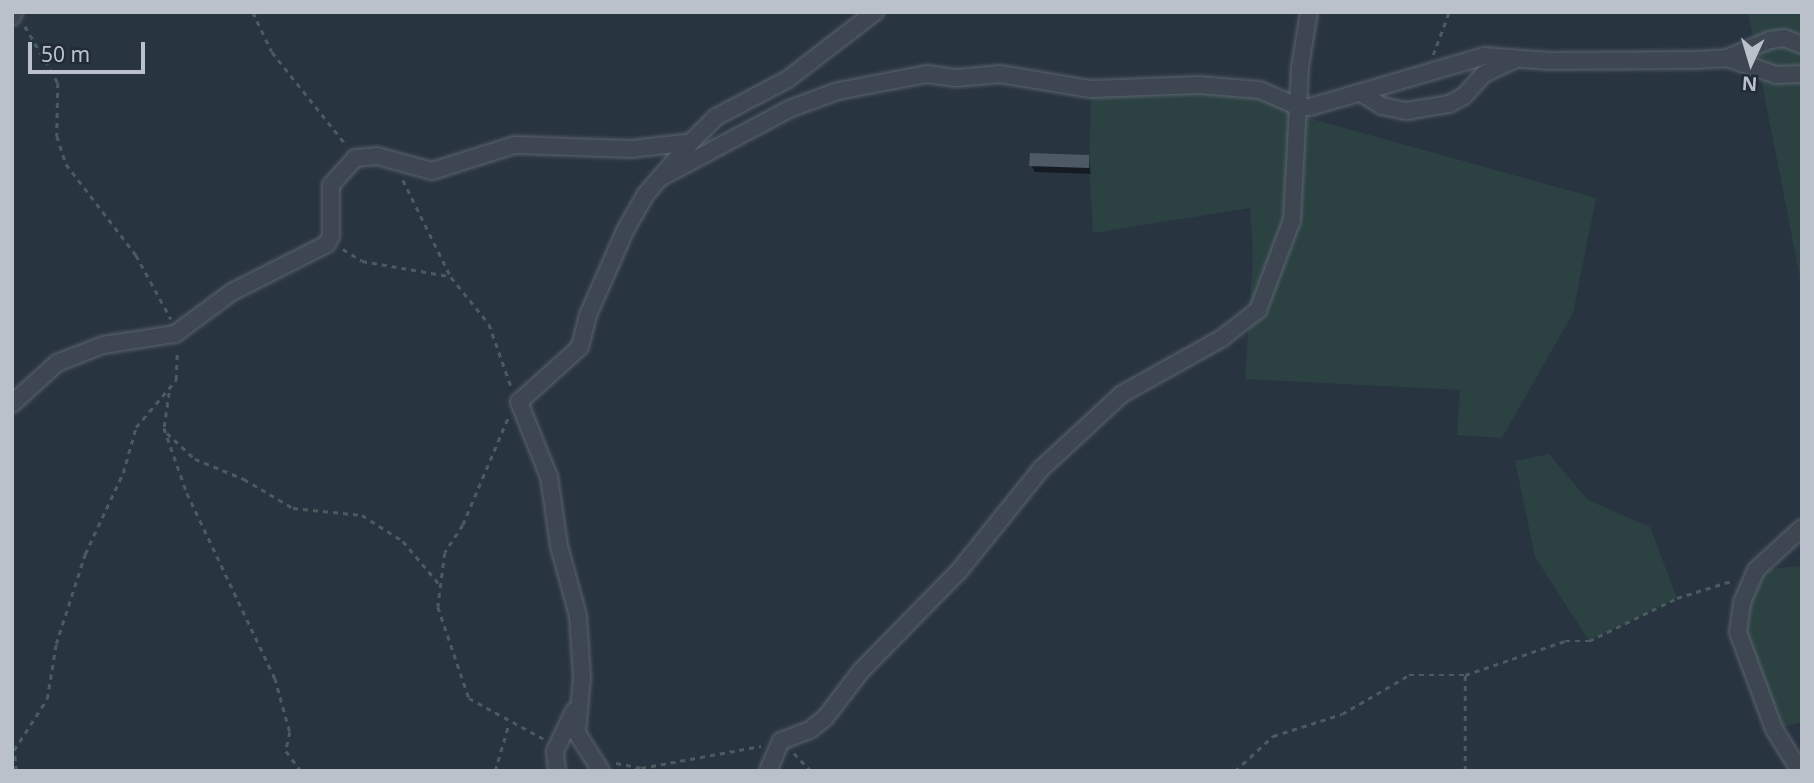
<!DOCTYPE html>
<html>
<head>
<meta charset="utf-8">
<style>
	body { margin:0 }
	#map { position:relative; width:1814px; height:783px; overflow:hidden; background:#293441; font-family:"Noto Sans",sans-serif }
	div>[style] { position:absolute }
	.green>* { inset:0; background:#2b4142 }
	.shadow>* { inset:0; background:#0007 }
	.building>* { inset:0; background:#4d5a66 }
	.path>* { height:2.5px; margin-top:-1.25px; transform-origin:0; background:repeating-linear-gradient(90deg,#495d5f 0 5px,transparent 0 10px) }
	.roads { filter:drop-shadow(0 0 2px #5b646e) drop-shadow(0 0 2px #5b646e) }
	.street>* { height:16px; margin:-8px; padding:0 8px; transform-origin:8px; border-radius:8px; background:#3d4651 }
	span { translate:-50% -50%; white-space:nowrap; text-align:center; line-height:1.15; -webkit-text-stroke:5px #212b36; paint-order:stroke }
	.frame { position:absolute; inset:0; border:14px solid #bac1cb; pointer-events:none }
	.north { position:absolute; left:1716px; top:28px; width:70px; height:70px; -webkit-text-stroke:5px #212b36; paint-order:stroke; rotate:184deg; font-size:19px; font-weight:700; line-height:28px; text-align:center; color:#bac1cb }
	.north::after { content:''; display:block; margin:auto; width:24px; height:32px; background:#bac1cb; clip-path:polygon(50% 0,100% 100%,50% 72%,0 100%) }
	.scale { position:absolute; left:28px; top:42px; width:117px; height:32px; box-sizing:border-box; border:4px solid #bac1cb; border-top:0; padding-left:9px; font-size:21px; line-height:24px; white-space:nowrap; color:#bac1cb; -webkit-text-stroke:5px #212b36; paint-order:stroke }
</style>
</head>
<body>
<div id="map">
	<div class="green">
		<div style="clip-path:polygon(1748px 12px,1802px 12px,1802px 288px)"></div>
		<div style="clip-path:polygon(1091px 89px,1260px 90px,1298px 115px,1596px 198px,1573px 313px,1502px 438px,1457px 435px,1460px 390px,1245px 379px,1253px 256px,1250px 208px,1093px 233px,1089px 168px)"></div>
		<div style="clip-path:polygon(1549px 454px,1588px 500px,1650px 527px,1677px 598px,1589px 641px,1535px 557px,1515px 461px)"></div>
		<div style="clip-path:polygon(1802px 566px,1802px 722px,1774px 729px,1739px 618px,1756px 570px)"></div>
	</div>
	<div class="shadow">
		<div style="clip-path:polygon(1088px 156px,1091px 174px,1035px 172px,1031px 165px)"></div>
	</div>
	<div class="building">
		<div style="clip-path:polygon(1030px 153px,1089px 155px,1089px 168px,1029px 166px)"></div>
	</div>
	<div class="path">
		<div style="left:253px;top:12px;width:44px;rotate:64.6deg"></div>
		<div style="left:272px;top:52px;width:120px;rotate:51.4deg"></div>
		<div style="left:25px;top:26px;width:66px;rotate:59.9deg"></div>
		<div style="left:58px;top:83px;width:53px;rotate:91.1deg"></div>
		<div style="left:57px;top:136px;width:29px;rotate:72deg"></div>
		<div style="left:66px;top:164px;width:115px;rotate:52.4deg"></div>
		<div style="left:136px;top:255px;width:73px;rotate:61.3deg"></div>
		<div style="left:1433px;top:55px;width:46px;rotate:-69.6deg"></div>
		<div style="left:403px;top:180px;width:108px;rotate:63.7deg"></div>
		<div style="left:451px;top:277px;width:60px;rotate:51deg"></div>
		<div style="left:489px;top:324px;width:66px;rotate:70.5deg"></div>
		<div style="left:343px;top:249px;width:22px;rotate:32deg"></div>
		<div style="left:362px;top:261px;width:88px;rotate:9.8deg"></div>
		<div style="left:508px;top:419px;width:115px;rotate:113deg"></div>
		<div style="left:463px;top:525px;width:33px;rotate:123deg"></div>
		<div style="left:445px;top:553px;width:54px;rotate:97.4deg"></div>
		<div style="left:438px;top:607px;width:96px;rotate:71.2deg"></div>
		<div style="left:469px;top:698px;width:85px;rotate:28.7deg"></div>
		<div style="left:164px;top:427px;width:35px;rotate:-82deg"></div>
		<div style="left:164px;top:428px;width:69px;rotate:70.5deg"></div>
		<div style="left:187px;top:493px;width:205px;rotate:64.6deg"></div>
		<div style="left:275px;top:678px;width:56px;rotate:74.5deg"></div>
		<div style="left:290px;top:732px;width:19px;rotate:102deg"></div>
		<div style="left:286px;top:751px;width:25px;rotate:53deg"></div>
		<div style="left:167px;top:433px;width:38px;rotate:43deg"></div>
		<div style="left:195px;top:459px;width:53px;rotate:22.2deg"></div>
		<div style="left:244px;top:479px;width:57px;rotate:30.6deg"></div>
		<div style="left:293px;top:508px;width:69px;rotate:5.8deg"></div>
		<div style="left:362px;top:515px;width:49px;rotate:32.4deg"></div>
		<div style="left:403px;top:541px;width:57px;rotate:49.9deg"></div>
		<div style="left:794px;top:753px;width:25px;rotate:47deg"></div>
		<div style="left:616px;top:763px;width:25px;rotate:11deg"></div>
		<div style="left:641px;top:768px;width:122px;rotate:-10.4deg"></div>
		<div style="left:16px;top:771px;width:21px;rotate:-95deg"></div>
		<div style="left:14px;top:750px;width:61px;rotate:-57.1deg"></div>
		<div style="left:47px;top:699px;width:56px;rotate:-80.7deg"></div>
		<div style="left:56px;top:644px;width:95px;rotate:-72.1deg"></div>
		<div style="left:85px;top:554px;width:89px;rotate:-64.9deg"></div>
		<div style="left:123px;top:473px;width:48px;rotate:-74.2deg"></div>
		<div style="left:136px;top:427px;width:62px;rotate:-49.6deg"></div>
		<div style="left:176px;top:380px;width:30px;rotate:-88deg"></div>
		<div style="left:495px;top:771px;width:50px;rotate:-73.7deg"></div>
		<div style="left:1235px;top:771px;width:52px;rotate:-42.6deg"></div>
		<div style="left:1273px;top:736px;width:72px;rotate:-17.7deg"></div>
		<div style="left:1342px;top:714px;width:78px;rotate:-30.2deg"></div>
		<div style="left:1409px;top:675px;width:56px"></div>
		<div style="left:1465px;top:675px;width:106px;rotate:-18.8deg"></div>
		<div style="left:1565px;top:641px;width:24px"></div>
		<div style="left:1589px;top:641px;width:98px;rotate:-26deg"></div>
		<div style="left:1677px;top:598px;width:60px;rotate:-17.5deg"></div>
		<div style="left:1465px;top:771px;width:96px;rotate:-90deg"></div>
	</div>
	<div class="roads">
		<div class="street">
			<div style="left:12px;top:17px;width:5px;rotate:-68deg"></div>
			<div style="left:1727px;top:58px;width:52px;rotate:19.1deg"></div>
			<div style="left:1776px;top:75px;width:26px;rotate:-2deg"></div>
			<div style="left:1361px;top:93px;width:25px;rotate:32deg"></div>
			<div style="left:1382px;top:106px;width:25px;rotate:12deg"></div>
			<div style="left:1406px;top:111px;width:44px;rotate:-9.2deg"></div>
			<div style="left:1449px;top:104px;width:17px;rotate:-28deg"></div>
			<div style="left:1464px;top:96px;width:30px;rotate:-48deg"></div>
			<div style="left:1484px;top:74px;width:33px;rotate:-25deg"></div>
			<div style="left:660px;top:178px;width:146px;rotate:-28.1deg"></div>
			<div style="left:789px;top:109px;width:52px;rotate:-20.2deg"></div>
			<div style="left:838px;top:91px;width:91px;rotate:-10.8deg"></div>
			<div style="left:927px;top:74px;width:29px;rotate:8deg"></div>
			<div style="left:956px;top:78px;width:44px;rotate:-5.2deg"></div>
			<div style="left:1000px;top:74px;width:92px;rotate:9.4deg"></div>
			<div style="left:1091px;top:89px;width:108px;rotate:-2.1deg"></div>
			<div style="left:1199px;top:85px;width:61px;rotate:4.7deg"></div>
			<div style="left:1260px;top:90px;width:43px;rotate:23.6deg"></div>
			<div style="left:1299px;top:107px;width:11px"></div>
			<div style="left:1310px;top:107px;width:181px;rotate:-16.3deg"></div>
			<div style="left:1484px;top:56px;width:66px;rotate:4.3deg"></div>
			<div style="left:1550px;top:61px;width:144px;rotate:-0.4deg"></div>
			<div style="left:1694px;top:60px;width:33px;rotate:-3deg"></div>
			<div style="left:1727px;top:58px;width:47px;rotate:-22.7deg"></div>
			<div style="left:1770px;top:40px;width:14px;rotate:-8deg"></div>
			<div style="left:1784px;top:38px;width:19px;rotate:21deg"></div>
			<div style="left:12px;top:404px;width:61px;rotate:-42.3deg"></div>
			<div style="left:57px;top:363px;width:49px;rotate:-21.4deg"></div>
			<div style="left:103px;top:345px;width:73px;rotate:-8.7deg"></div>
			<div style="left:175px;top:334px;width:71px;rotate:-36.4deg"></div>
			<div style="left:232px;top:292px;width:106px;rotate:-26.8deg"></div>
			<div style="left:327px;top:244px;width:9px;rotate:-63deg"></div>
			<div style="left:331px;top:236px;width:51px;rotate:-90deg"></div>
			<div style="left:331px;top:185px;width:36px;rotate:-48deg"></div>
			<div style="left:355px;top:158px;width:22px;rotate:-5deg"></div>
			<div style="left:377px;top:156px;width:57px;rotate:15.3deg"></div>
			<div style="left:432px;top:171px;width:87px;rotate:-17.4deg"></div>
			<div style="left:515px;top:145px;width:116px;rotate:2deg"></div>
			<div style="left:631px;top:149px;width:61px;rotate:-6.5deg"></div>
			<div style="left:557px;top:771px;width:20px;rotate:-96deg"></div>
			<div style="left:555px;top:751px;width:44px;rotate:-64.6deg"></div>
			<div style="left:601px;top:771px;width:45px;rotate:-122.3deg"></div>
			<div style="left:577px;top:733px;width:56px;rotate:-84.9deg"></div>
			<div style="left:582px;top:677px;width:61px;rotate:-93.8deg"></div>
			<div style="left:578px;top:616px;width:73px;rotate:-105.2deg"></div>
			<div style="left:559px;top:546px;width:70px;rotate:-98.2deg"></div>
			<div style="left:549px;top:477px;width:81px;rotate:-111.8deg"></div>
			<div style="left:519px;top:402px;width:82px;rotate:-42deg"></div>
			<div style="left:580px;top:347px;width:33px;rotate:-76deg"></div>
			<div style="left:588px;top:315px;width:94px;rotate:-66.2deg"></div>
			<div style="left:626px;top:229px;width:40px;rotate:-60.3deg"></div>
			<div style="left:646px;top:194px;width:67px;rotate:-49.2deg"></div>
			<div style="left:690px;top:143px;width:37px;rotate:-45deg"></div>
			<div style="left:716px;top:117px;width:81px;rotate:-27.8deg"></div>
			<div style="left:788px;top:79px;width:110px;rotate:-37.6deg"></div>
			<div style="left:768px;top:771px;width:33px;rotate:-67deg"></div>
			<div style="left:781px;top:741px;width:31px;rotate:-21deg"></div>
			<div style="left:810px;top:730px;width:19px;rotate:-39deg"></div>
			<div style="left:825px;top:718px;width:59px;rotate:-52.5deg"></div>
			<div style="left:861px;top:671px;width:140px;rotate:-45.6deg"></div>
			<div style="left:959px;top:571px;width:131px;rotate:-51.2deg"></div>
			<div style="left:1041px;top:469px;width:110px;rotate:-42.8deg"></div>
			<div style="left:1122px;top:394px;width:115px;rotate:-29.2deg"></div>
			<div style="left:1222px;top:338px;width:46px;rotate:-37.9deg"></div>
			<div style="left:1258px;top:310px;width:96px;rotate:-69.3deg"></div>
			<div style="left:1292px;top:220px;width:153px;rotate:-87deg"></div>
			<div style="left:1300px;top:67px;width:56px;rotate:-80.7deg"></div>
			<div style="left:1800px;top:771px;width:49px;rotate:-121.8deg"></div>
			<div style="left:1774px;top:729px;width:103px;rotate:-110.4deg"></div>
			<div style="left:1738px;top:632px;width:30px;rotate:-82deg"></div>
			<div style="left:1742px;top:602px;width:35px;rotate:-66deg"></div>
			<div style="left:1756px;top:570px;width:62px;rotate:-42.4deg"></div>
		</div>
	</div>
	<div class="frame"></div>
	<div class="north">N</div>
	<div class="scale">50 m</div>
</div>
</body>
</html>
